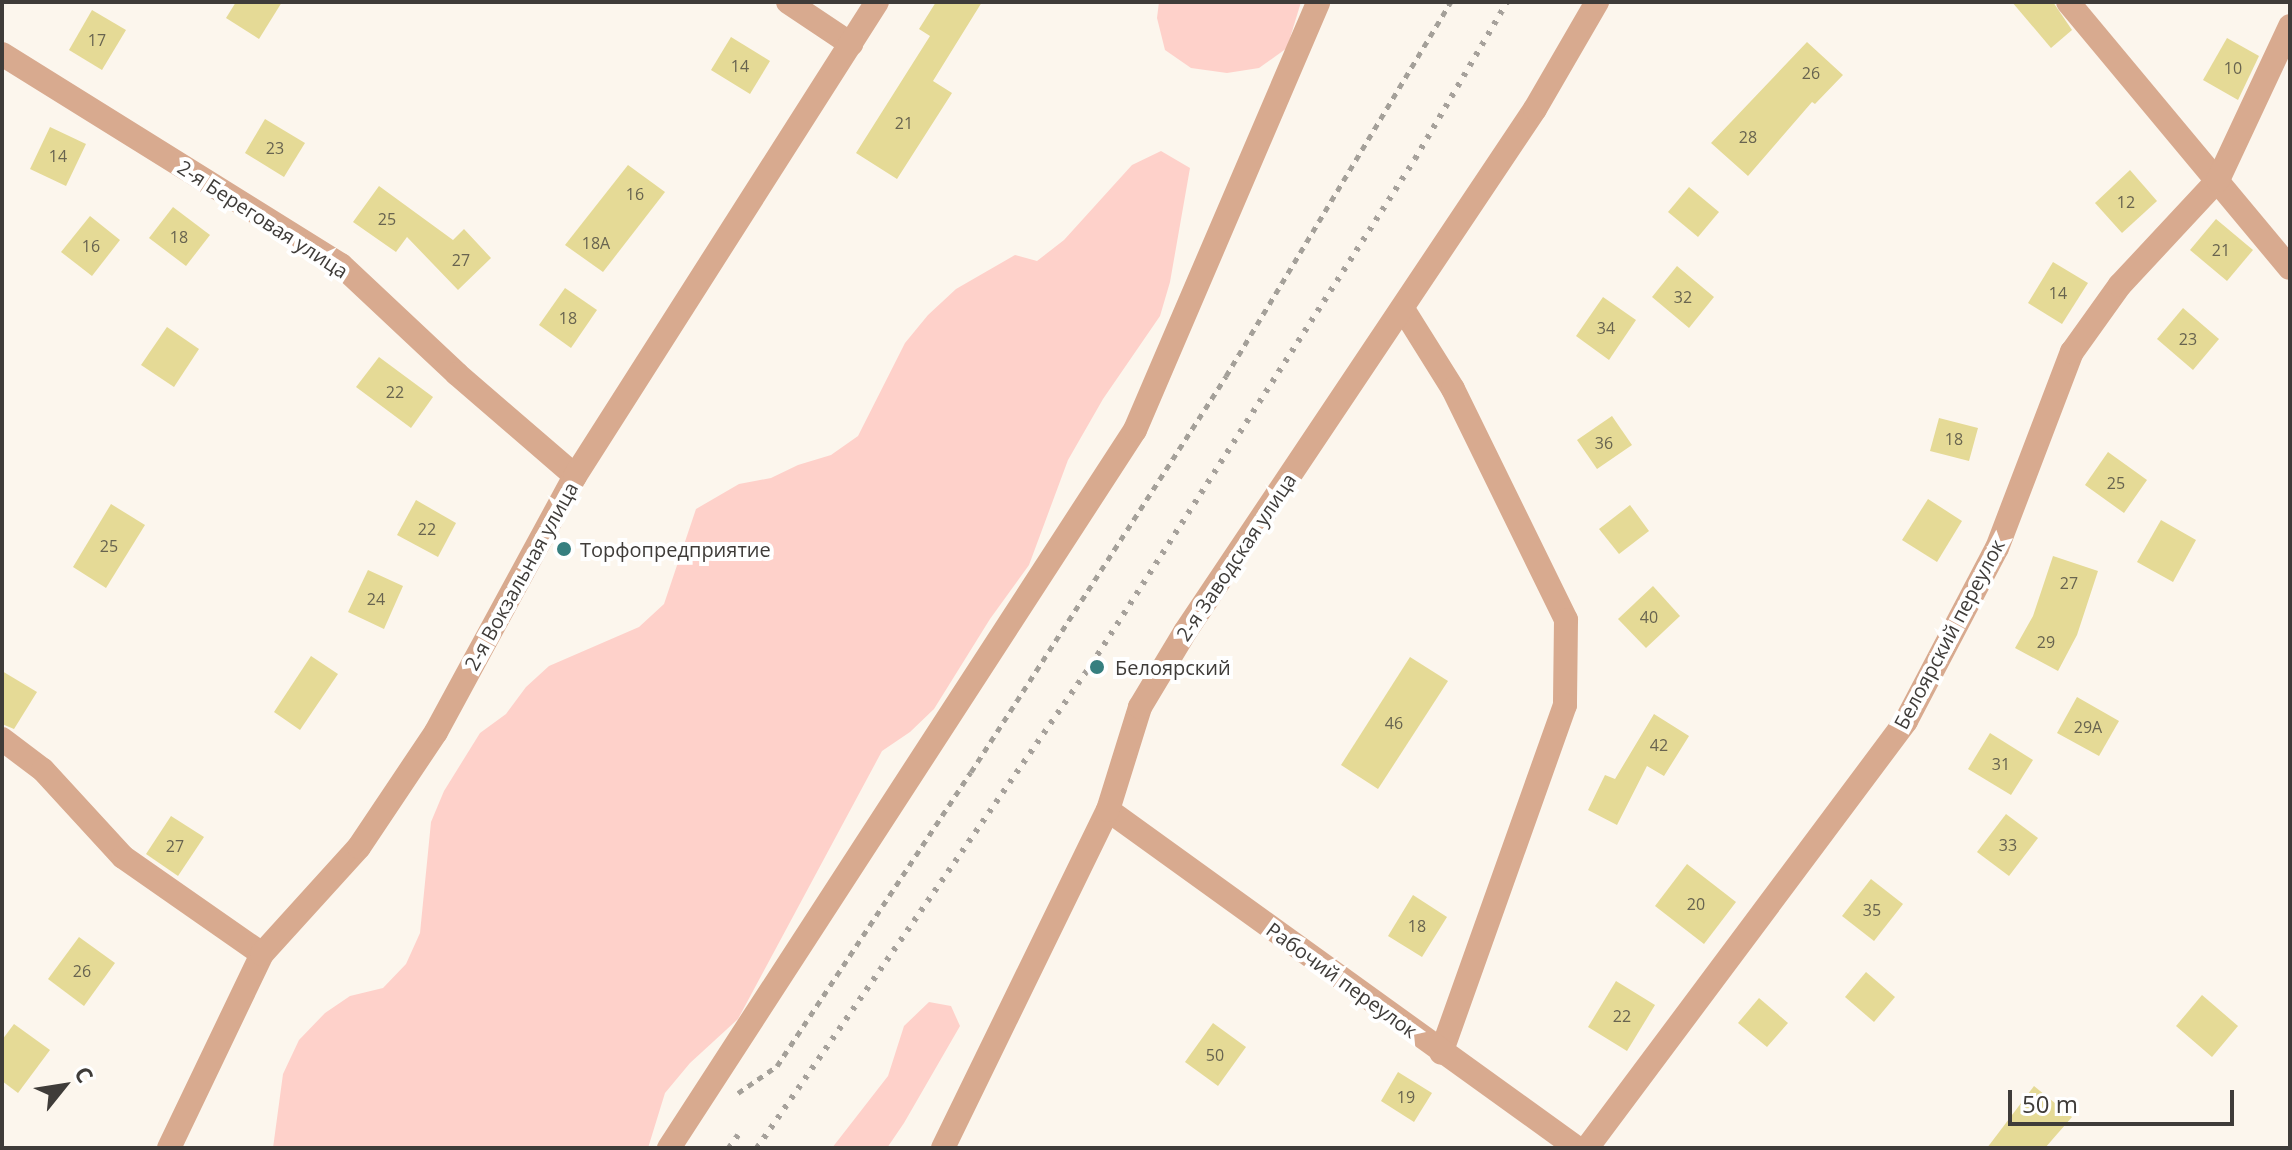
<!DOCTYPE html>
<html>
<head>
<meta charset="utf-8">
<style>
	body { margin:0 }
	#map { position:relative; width:2292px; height:1150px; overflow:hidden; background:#fcf6ed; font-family:"Open Sans",sans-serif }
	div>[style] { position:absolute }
	.green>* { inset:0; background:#fed1ca }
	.building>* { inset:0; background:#e5da96 }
	.path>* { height:5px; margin-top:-2.5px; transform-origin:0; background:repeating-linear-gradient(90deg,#a4a099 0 6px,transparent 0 12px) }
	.minor>* { height:24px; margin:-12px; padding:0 12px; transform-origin:12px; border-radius:12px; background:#d8aa8f }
	.rail>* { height:6px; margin-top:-3px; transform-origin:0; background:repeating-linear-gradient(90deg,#a6a19b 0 4px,transparent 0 12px) }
	.dots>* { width:22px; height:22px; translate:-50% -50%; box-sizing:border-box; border:4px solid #fff; border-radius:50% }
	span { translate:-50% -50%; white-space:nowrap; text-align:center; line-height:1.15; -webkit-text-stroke:8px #fff; paint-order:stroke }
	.number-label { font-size:16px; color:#686450 }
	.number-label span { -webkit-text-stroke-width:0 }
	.street-label { font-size:20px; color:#3f3c39 }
	.poi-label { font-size:20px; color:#3f3c39 }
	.left { translate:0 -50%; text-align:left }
	.frame { position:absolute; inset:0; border:4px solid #3f3c39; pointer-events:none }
	.north { position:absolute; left:24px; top:1046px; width:80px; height:80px; -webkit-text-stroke:6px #fff; paint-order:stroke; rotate:60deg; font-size:22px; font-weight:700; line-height:32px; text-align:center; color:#3f3c39 }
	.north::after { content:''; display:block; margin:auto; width:28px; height:36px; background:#3f3c39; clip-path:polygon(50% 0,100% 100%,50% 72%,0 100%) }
	.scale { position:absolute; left:2008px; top:1090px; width:226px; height:36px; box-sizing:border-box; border:4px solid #3f3c39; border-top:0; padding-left:10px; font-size:24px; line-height:28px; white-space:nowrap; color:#3f3c39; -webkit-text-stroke:6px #fff; paint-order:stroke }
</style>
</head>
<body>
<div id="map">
	<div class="green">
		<div style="clip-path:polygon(1159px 2px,1301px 2px,1287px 48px,1259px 68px,1227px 73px,1191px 68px,1165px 50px,1157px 18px)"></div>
		<div style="clip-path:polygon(1161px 151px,1190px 168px,1170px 282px,1160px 316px,1103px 399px,1068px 460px,1029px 565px,990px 619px,934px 709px,910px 732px,882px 751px,738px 1019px,690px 1063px,665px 1093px,648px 1148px,273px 1148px,283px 1074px,299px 1040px,325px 1013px,350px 996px,383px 988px,406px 964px,420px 933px,431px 822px,444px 791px,480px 733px,506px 714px,526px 687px,549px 666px,639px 627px,664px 604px,696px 509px,739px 484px,771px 478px,798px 465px,831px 455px,858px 436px,905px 343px,928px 315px,956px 289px,1015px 255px,1037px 261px,1064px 240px,1132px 165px)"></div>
		<div style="clip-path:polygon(929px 1002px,951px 1006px,960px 1026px,904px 1123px,887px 1148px,832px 1148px,888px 1076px,904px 1026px)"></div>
	</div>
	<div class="building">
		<div style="clip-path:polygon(236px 2px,282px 2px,259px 39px,226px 18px)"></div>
		<div style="clip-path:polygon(936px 2px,982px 2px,933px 81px,952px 93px,897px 179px,856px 153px,930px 36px,919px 29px)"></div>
		<div style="clip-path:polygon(2012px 2px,2053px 2px,2072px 30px,2051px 48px)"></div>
		<div style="clip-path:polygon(92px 10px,126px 30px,102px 70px,69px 50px)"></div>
		<div style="clip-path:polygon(731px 37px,770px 61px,750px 94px,711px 70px)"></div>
		<div style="clip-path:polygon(2227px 38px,2259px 56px,2238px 100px,2203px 80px)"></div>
		<div style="clip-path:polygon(1807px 42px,1843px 75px,1815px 104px,1812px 102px,1748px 176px,1711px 143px)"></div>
		<div style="clip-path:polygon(265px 119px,305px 143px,284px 177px,245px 153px)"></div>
		<div style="clip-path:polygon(50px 127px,86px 144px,66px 186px,30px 169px)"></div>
		<div style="clip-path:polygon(628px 165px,665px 192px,603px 272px,565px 245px)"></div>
		<div style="clip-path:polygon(2130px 170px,2157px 201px,2122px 233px,2095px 203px)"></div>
		<div style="clip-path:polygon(379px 186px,453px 240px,464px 229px,491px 258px,458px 290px,407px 237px,396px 252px,353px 222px)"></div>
		<div style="clip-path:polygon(1689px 187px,1719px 212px,1698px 237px,1668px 212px)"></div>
		<div style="clip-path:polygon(173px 207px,210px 235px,186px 266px,149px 238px)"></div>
		<div style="clip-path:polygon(90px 216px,120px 240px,92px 276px,61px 252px)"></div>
		<div style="clip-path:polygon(2216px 219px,2253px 250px,2227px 281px,2190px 250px)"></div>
		<div style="clip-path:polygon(2053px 262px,2088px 283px,2062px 324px,2028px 303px)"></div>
		<div style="clip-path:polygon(1677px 266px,1714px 297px,1689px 328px,1652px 297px)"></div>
		<div style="clip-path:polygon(565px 288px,597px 310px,571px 348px,539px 325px)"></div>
		<div style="clip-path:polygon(1603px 297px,1636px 320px,1609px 360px,1576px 336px)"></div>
		<div style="clip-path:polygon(2183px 308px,2219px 339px,2193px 370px,2157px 339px)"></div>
		<div style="clip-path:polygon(167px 327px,199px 349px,174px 387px,141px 365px)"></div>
		<div style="clip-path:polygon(379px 357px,433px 397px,411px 428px,356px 387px)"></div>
		<div style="clip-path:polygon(1612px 416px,1632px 445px,1597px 469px,1577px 440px)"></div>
		<div style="clip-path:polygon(1939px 418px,1978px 428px,1969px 461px,1930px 451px)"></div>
		<div style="clip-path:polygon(2108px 452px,2147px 480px,2124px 513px,2085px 485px)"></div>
		<div style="clip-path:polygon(1928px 499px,1962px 521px,1937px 562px,1902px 540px)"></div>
		<div style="clip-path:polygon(416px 500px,456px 523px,438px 557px,397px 535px)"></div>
		<div style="clip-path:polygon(111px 504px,145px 525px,106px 588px,73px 567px)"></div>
		<div style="clip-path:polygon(1630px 505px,1649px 531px,1619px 554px,1599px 529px)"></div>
		<div style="clip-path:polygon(2161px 520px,2196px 540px,2173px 582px,2137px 562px)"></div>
		<div style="clip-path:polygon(2053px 556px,2098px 571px,2077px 635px,2058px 671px,2015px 648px,2033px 616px)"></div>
		<div style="clip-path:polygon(368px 570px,403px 586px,384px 629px,348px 612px)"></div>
		<div style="clip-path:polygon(1653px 586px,1680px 616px,1646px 648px,1618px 619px)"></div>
		<div style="clip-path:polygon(311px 656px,338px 674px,300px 730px,274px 712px)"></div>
		<div style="clip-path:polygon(1410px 657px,1448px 681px,1378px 789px,1341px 765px)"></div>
		<div style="clip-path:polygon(2px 671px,37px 692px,14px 729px,2px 724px)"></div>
		<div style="clip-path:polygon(2077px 697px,2119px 721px,2099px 756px,2057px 733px)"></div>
		<div style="clip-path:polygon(1654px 714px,1689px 736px,1664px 776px,1647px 766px,1617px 825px,1588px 810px,1605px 775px,1615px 779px)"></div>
		<div style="clip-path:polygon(1990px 733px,2033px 760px,2011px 795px,1968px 769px)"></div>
		<div style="clip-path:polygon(2006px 814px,2038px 838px,2009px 876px,1977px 852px)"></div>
		<div style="clip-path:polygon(171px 816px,204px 837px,178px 876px,146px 854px)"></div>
		<div style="clip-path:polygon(1687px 864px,1736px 902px,1704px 944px,1655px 906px)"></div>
		<div style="clip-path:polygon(1871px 879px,1903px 904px,1874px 941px,1842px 916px)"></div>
		<div style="clip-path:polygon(1413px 895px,1447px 917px,1422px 957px,1388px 936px)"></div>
		<div style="clip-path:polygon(79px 937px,115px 963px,84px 1006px,48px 979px)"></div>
		<div style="clip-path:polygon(1866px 972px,1895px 997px,1874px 1022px,1845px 997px)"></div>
		<div style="clip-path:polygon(1616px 981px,1655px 1005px,1627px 1051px,1588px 1027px)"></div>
		<div style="clip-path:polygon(2202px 995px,2238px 1026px,2212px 1057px,2176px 1026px)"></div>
		<div style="clip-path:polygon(1759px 998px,1788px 1023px,1767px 1047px,1738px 1023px)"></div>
		<div style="clip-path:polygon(1213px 1023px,1246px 1047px,1218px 1086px,1185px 1062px)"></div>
		<div style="clip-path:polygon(14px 1024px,50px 1050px,18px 1093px,2px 1081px,2px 1040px)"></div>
		<div style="clip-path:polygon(1398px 1072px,1432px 1093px,1414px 1122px,1381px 1101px)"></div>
		<div style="clip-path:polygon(2034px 1086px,2072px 1117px,2045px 1148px,1987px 1148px)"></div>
	</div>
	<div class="path">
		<div style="left:738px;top:1093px;width:47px;rotate:-34.7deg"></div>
		<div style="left:777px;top:1066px;width:352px;rotate:-56.6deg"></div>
		<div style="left:971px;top:772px;width:471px;rotate:-57.2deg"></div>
		<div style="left:1226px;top:376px;width:436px;rotate:-59deg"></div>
	</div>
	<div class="minor">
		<div style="left:788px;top:2px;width:76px;rotate:33.7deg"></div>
		<div style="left:2068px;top:2px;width:346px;rotate:50.2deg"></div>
		<div style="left:2px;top:54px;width:399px;rotate:31.9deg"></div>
		<div style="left:341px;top:265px;width:159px;rotate:43.2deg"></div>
		<div style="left:457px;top:374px;width:156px;rotate:40.8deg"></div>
		<div style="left:1403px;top:309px;width:94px;rotate:58deg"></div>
		<div style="left:1453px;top:389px;width:257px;rotate:63.9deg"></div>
		<div style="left:1566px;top:620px;width:85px;rotate:90.7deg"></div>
		<div style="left:1565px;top:705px;width:369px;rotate:109.6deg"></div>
		<div style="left:2px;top:739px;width:51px;rotate:37.1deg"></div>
		<div style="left:43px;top:770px;width:118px;rotate:47.4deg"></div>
		<div style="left:123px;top:857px;width:169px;rotate:34.9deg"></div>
		<div style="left:1108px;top:810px;width:578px;rotate:35.78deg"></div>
		<div style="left:169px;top:1148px;width:215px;rotate:-64.4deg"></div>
		<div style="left:262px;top:954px;width:144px;rotate:-47.8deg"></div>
		<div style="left:359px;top:847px;width:138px;rotate:-56.2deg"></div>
		<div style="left:436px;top:732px;width:291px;rotate:-61.5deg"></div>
		<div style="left:575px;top:476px;width:562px;rotate:-57.5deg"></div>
		<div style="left:669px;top:1148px;width:856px;rotate:-57.02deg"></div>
		<div style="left:1135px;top:430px;width:465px;rotate:-66.8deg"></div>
		<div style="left:943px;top:1148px;width:376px;rotate:-64deg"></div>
		<div style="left:1108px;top:810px;width:108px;rotate:-72.7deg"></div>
		<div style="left:1140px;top:707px;width:87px;rotate:-59deg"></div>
		<div style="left:1185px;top:632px;width:629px;rotate:-56.21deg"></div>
		<div style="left:1535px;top:109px;width:124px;rotate:-59.9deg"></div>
		<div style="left:1587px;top:1148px;width:533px;rotate:-53.24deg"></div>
		<div style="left:1906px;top:721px;width:195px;rotate:-62.3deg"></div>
		<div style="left:1997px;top:548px;width:210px;rotate:-69.1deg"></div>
		<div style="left:2072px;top:352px;width:82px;rotate:-54.4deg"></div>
		<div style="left:2120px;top:285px;width:144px;rotate:-47deg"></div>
		<div style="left:2218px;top:180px;width:170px;rotate:-64.9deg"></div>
	</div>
	<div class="rail">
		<div style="left:729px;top:1148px;width:16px;rotate:-55deg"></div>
		<div style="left:757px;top:1148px;width:587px;rotate:-55.34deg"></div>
		<div style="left:1091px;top:665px;width:601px;rotate:-57.37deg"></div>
		<div style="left:1415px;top:159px;width:182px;rotate:-59.6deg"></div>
	</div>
	<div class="dots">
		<div style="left:564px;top:549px;background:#367f7f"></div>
		<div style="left:1097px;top:667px;background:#367f7f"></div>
	</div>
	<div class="number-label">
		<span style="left:97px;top:40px">17</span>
		<span style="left:740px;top:66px">14</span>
		<span style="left:2233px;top:68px">10</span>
		<span style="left:1811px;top:73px">26</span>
		<span style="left:904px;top:123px">21</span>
		<span style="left:1748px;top:137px">28</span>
		<span style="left:275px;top:148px">23</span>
		<span style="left:58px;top:156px">14</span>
		<span style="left:635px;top:194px">16</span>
		<span style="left:2126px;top:202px">12</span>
		<span style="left:387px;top:219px">25</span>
		<span style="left:179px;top:237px">18</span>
		<span style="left:596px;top:243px">18А</span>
		<span style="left:91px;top:246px">16</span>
		<span style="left:2221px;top:250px">21</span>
		<span style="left:461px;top:260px">27</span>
		<span style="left:2058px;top:293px">14</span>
		<span style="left:1683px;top:297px">32</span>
		<span style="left:568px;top:318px">18</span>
		<span style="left:1606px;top:328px">34</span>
		<span style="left:2188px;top:339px">23</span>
		<span style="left:395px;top:392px">22</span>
		<span style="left:1954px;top:439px">18</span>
		<span style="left:1604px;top:443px">36</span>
		<span style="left:2116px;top:483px">25</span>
		<span style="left:427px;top:529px">22</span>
		<span style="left:109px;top:546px">25</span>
		<span style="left:2069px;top:583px">27</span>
		<span style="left:376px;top:599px">24</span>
		<span style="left:1649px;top:617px">40</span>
		<span style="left:2046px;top:642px">29</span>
		<span style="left:1394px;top:723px">46</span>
		<span style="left:2088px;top:727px">29А</span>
		<span style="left:1659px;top:745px">42</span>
		<span style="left:2001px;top:764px">31</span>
		<span style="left:2008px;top:845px">33</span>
		<span style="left:175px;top:846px">27</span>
		<span style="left:1696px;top:904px">20</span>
		<span style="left:1872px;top:910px">35</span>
		<span style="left:1417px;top:926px">18</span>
		<span style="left:82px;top:971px">26</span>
		<span style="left:1622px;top:1016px">22</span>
		<span style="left:1215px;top:1055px">50</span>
		<span style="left:1406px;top:1097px">19</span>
	</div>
	<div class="street-label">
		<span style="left:263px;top:219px;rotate:33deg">2-я Береговая улица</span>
		<span style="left:1236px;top:557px;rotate:-56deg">2-я Заводская улица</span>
		<span style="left:521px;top:576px;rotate:-61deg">2-я Вокзальная улица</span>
		<span style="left:1949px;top:634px;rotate:-62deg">Белоярский переулок</span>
		<span style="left:1342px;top:980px;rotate:36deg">Рабочий переулок</span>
	</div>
	<div class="poi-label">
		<span class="left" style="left:580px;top:549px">Торфопредприятие</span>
		<span class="left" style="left:1115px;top:667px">Белоярский</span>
	</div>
	<div class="frame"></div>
	<div class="north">С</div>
	<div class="scale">50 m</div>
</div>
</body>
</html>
